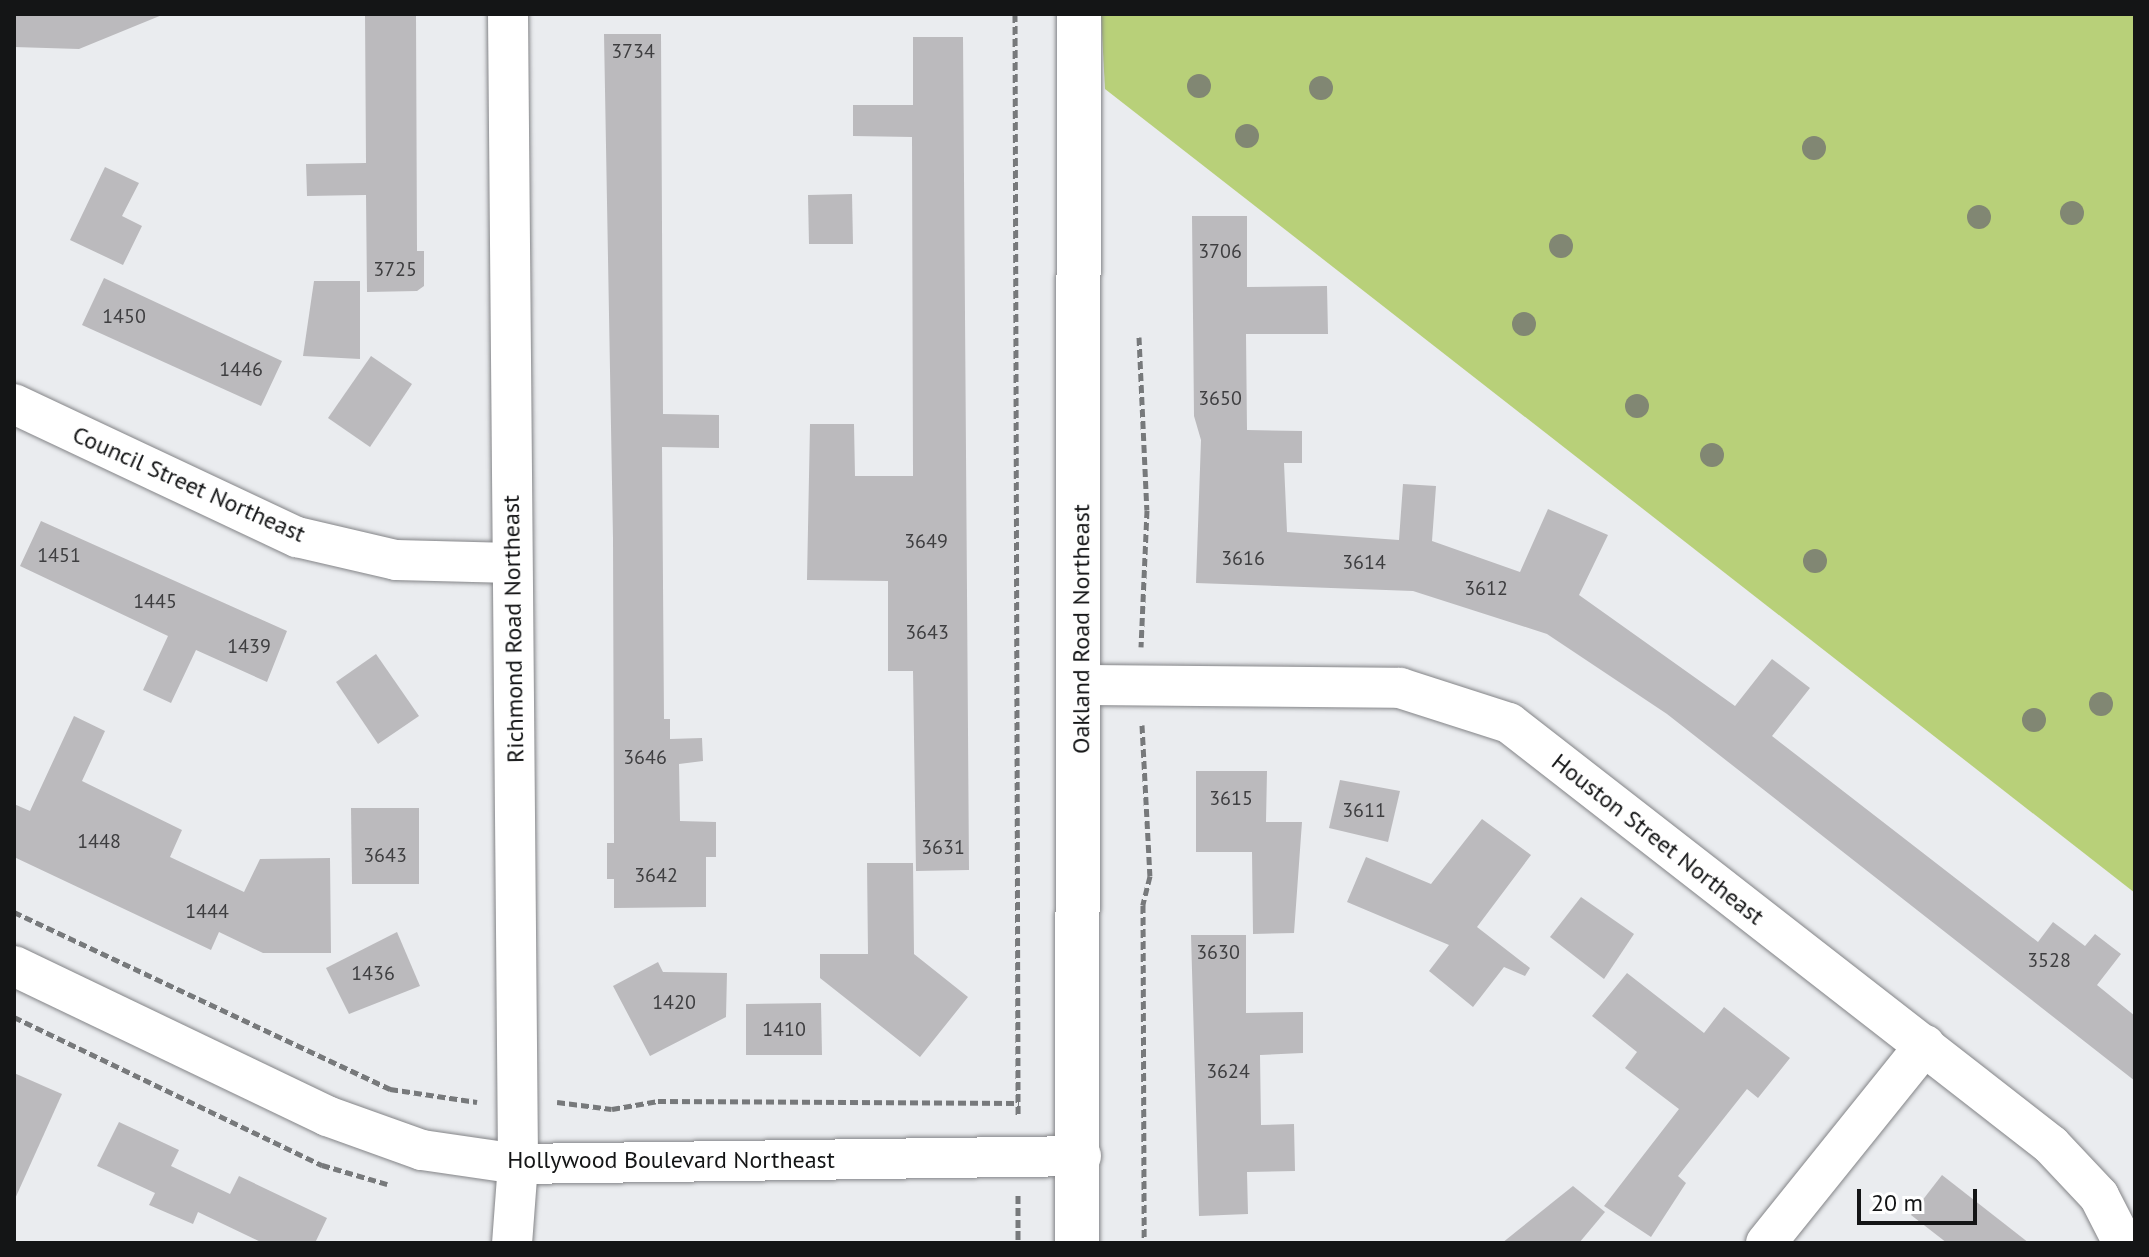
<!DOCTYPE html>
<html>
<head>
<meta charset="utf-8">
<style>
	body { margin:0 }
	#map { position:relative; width:2149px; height:1257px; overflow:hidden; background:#eaecef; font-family:"PT Sans",sans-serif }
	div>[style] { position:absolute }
	.green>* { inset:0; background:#b8d079 }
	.building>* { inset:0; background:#bbbabd }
	.path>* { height:5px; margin-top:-2.5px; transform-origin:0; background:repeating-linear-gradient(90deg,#77797b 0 8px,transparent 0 12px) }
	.roads { filter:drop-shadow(0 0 2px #838487) drop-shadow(0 0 2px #838487) }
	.minor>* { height:40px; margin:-20px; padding:0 20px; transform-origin:20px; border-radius:20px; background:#fff }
	.secondary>* { height:44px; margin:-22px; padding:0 22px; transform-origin:22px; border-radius:22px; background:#fff }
	.trees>* { width:24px; height:24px; margin:-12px; border-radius:50%; background:#818773 }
	span { translate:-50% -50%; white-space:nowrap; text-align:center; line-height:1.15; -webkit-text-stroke:7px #fff; paint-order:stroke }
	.number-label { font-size:20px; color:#3e3e40 }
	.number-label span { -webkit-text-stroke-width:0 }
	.street-label { font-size:24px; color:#141516 }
	.frame { position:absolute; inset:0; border:16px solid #141516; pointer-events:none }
	.scale { position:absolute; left:1857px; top:1189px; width:120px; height:36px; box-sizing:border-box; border:4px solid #141516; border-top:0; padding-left:10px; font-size:24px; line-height:28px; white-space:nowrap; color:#141516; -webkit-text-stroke:6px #fff; paint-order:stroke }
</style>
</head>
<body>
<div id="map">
	<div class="green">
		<div style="clip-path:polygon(1101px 14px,2135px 14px,2135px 893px,1105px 89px)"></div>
	</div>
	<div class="building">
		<div style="clip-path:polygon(14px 14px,162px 14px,162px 15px,79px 49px,14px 47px)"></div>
		<div style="clip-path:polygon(365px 14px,416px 14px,417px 251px,424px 251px,424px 286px,417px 291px,367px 292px,366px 195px,307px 196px,306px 164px,366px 163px)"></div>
		<div style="clip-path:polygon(604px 34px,661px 34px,663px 414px,719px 415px,719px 448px,662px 447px,664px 719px,670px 719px,670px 739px,702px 738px,703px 761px,679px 764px,680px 821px,716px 822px,716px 857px,706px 857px,706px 907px,614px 908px,614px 879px,607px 879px,607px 843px,614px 843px,613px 539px)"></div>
		<div style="clip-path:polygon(913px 37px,963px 37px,969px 870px,916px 871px,913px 671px,888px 671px,888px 581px,807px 580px,810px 424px,854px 424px,855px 476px,913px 476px,912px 137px,853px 136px,853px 105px,913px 105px)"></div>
		<div style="clip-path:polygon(105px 167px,139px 183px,122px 216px,142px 226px,123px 265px,70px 240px)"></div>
		<div style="clip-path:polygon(852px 194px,853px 244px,809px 244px,808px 195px)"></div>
		<div style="clip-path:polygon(1192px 216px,1247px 216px,1247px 287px,1327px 286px,1328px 334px,1246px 334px,1247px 430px,1302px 431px,1302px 463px,1284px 463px,1287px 532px,1399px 540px,1403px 484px,1436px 486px,1432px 541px,1520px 572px,1548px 509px,1608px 535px,1579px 595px,1735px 706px,1772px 659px,1810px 688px,1772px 736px,2038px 942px,2053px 922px,2085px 946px,2095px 934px,2121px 954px,2097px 985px,2135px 1016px,2135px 1081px,1667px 714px,1547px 634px,1413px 591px,1196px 583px,1201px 440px,1194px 416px)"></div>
		<div style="clip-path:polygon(104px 278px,282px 361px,261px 406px,82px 325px)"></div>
		<div style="clip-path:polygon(314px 281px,360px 281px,360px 359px,303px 356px)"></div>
		<div style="clip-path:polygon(371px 356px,412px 384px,370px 447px,328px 418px)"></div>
		<div style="clip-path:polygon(41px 521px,287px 631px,267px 682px,196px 650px,171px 703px,143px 690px,168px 636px,20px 566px)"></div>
		<div style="clip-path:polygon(376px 654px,419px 716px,378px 744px,336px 682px)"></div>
		<div style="clip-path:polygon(74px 716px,105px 731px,82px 781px,182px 830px,170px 857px,244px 892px,260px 859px,330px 858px,331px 953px,263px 953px,219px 932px,211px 950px,14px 857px,14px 804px,30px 811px)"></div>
		<div style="clip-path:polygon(1196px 771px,1267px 771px,1266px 822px,1302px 822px,1294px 933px,1253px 934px,1252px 852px,1196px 852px)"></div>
		<div style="clip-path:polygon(1340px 780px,1400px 791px,1388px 842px,1329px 828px)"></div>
		<div style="clip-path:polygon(351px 808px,419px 808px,419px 884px,352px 884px)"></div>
		<div style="clip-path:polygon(1482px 819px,1531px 855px,1477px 927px,1530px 968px,1525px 976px,1504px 967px,1473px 1007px,1429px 971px,1449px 945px,1347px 902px,1366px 857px,1431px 884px)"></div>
		<div style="clip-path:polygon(867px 863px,913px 863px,914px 954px,968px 997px,920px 1057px,820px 978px,820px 954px,868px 954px)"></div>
		<div style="clip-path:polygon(1581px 897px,1634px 934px,1604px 979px,1550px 937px)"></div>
		<div style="clip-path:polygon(397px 932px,420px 986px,349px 1014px,326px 968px)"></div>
		<div style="clip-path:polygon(1191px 935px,1246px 935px,1246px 1013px,1303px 1012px,1303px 1053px,1260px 1055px,1261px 1125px,1294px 1124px,1295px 1171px,1247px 1172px,1248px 1214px,1199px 1216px)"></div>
		<div style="clip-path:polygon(658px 962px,663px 972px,727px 973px,726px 1017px,650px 1056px,613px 986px)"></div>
		<div style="clip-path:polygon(1627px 973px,1704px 1033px,1724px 1007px,1790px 1058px,1758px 1098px,1747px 1089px,1678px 1176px,1686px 1183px,1651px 1237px,1604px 1206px,1679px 1109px,1625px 1068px,1637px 1052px,1592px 1016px)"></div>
		<div style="clip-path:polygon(821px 1003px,822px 1055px,746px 1055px,746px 1004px)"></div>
		<div style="clip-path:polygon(14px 1073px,62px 1094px,14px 1201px)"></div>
		<div style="clip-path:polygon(119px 1122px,179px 1150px,171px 1166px,230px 1194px,239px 1176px,327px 1218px,315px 1243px,263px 1243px,198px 1212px,193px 1224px,149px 1205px,155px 1193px,97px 1166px)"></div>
		<div style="clip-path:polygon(1942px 1175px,2029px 1243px,1947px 1243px,1911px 1215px)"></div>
		<div style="clip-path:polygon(1573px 1186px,1605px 1212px,1579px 1243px,1502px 1243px)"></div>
	</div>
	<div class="path">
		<div style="left:1015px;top:14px;width:1103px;rotate:89.84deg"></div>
		<div style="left:1139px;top:337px;width:173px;rotate:87.4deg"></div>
		<div style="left:1147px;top:510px;width:137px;rotate:92.5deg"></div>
		<div style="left:1142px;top:725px;width:151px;rotate:87deg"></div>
		<div style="left:1150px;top:876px;width:30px;rotate:104deg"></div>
		<div style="left:1143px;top:905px;width:338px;rotate:89.8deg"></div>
		<div style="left:14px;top:912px;width:416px;rotate:25.2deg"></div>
		<div style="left:390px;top:1089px;width:88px;rotate:8.5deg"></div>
		<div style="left:14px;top:1017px;width:342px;rotate:25.7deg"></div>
		<div style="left:322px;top:1165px;width:68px;rotate:16.3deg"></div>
		<div style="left:557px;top:1102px;width:55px;rotate:7.3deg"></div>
		<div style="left:612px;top:1109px;width:47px;rotate:-9.9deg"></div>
		<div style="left:658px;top:1101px;width:361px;rotate:0.3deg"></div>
		<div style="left:1018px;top:1195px;width:48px;rotate:90deg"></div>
	</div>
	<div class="roads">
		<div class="minor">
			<div style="left:508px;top:14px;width:1150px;rotate:89.5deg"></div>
			<div style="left:518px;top:1164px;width:79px;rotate:94.3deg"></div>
			<div style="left:14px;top:404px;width:313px;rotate:25.2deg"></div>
			<div style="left:297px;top:537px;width:102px;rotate:13.1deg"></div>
			<div style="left:396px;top:560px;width:116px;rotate:1.5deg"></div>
			<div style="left:1082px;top:685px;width:318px;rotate:0.5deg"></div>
			<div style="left:1400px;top:688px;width:114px;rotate:17.8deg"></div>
			<div style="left:1509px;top:723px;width:687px;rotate:37.9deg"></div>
			<div style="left:2051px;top:1145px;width:70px;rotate:46.7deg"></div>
			<div style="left:2099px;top:1196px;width:53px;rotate:62.9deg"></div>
			<div style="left:14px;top:966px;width:347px;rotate:25.6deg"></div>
			<div style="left:327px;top:1116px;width:101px;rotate:19.7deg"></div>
			<div style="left:422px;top:1150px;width:97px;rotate:8.3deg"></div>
			<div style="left:518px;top:1164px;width:563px;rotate:-0.81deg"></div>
			<div style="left:1766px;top:1243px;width:254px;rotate:-51.2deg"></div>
		</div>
		<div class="secondary">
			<div style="left:1077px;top:1243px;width:1229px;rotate:-89.91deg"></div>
		</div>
	</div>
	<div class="trees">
		<div style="left:1199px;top:86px"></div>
		<div style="left:1321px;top:88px"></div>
		<div style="left:1247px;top:136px"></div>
		<div style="left:1814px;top:148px"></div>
		<div style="left:2072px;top:213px"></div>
		<div style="left:1979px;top:217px"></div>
		<div style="left:1561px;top:246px"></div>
		<div style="left:1524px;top:324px"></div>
		<div style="left:1637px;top:406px"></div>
		<div style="left:1712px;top:455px"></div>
		<div style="left:1815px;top:561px"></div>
		<div style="left:2101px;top:704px"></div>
		<div style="left:2034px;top:720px"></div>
	</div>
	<div class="number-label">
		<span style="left:633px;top:51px">3734</span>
		<span style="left:1220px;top:251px">3706</span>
		<span style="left:395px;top:269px">3725</span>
		<span style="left:124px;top:316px">1450</span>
		<span style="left:241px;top:369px">1446</span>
		<span style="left:1220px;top:398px">3650</span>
		<span style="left:926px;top:541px">3649</span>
		<span style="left:59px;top:555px">1451</span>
		<span style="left:1243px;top:558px">3616</span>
		<span style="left:1364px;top:562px">3614</span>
		<span style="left:1486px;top:588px">3612</span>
		<span style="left:155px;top:601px">1445</span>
		<span style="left:927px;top:632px">3643</span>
		<span style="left:249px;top:646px">1439</span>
		<span style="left:645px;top:757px">3646</span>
		<span style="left:1231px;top:798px">3615</span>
		<span style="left:1364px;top:810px">3611</span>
		<span style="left:99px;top:841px">1448</span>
		<span style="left:943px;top:847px">3631</span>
		<span style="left:385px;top:855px">3643</span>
		<span style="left:656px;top:875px">3642</span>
		<span style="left:207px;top:911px">1444</span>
		<span style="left:1218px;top:952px">3630</span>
		<span style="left:2049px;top:960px">3528</span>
		<span style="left:373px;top:973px">1436</span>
		<span style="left:674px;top:1002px">1420</span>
		<span style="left:784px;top:1029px">1410</span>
		<span style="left:1228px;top:1071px">3624</span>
	</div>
	<div class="street-label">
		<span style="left:189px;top:484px;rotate:24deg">Council Street Northeast</span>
		<span style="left:513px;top:629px;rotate:-91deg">Richmond Road Northeast</span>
		<span style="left:1081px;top:629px;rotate:-90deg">Oakland Road Northeast</span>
		<span style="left:1658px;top:839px;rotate:38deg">Houston Street Northeast</span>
		<span style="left:671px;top:1160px">Hollywood Boulevard Northeast</span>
	</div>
	<div class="frame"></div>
	<div class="scale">20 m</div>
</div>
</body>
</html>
